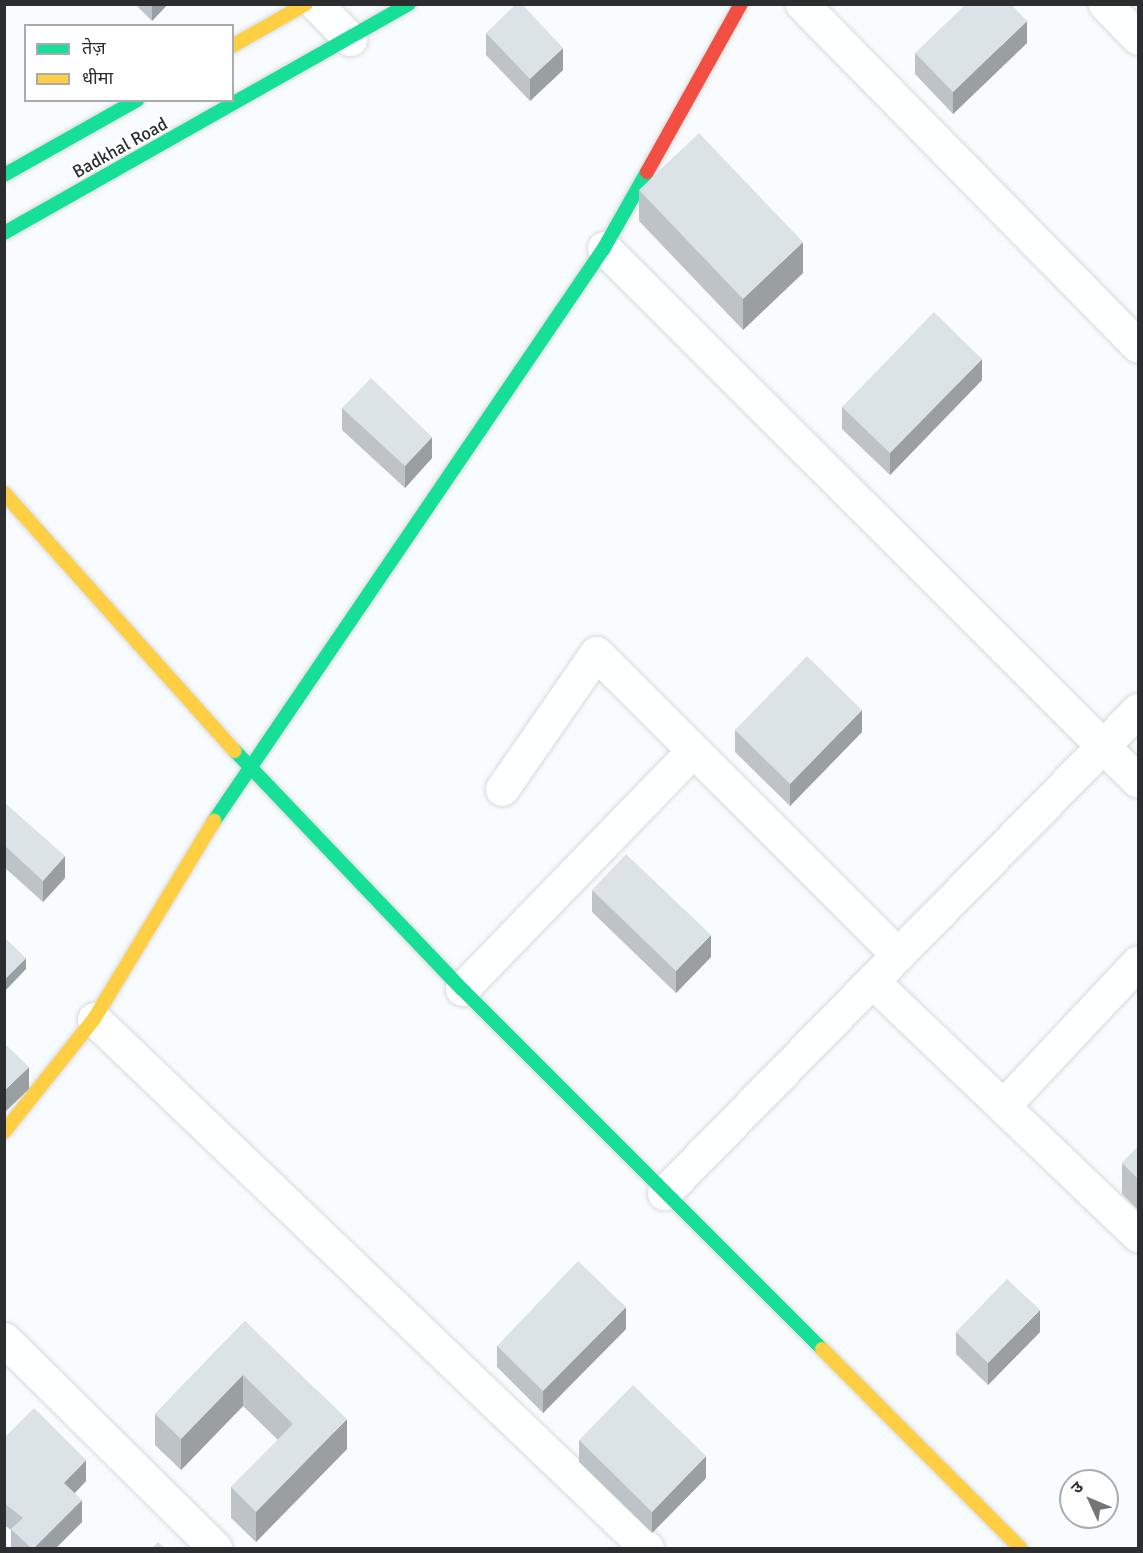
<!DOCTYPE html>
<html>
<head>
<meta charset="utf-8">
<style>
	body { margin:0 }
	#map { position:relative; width:1143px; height:1553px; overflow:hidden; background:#f9fcfe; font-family:Signika,"Noto Sans Devanagari",sans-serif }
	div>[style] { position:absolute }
	.roads { filter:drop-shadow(0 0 2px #d8d9db) drop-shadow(0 0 2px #d8d9db) }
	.street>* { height:33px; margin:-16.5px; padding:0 16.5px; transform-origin:16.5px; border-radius:16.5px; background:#feffff }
	.fast>* { height:14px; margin:-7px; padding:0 7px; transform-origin:7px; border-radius:7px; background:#16e098 }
	.slow>* { height:14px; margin:-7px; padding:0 7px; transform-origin:7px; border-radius:7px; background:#ffcf43 }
	.jam>* { height:14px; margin:-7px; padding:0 7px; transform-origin:7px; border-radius:7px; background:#f24e42 }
	.wall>* { inset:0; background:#bdc3c7 }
	.shaded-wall>* { inset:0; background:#9a9fa2 }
	.building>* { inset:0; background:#dce3e7 }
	span { translate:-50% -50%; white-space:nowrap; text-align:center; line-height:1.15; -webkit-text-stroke:4.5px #fff; paint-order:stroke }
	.street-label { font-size:18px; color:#2b2d2e }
	.frame { position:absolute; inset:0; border:6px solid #2b2d2e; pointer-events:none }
	.legend { position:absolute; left:24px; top:24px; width:210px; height:78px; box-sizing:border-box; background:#fff; border:2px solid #aaabab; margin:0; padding:8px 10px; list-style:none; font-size:18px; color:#2b2d2e }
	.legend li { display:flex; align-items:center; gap:12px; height:30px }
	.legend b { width:30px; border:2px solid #aaabab }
	.north { position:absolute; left:1059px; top:1469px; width:60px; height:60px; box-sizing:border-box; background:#fff; border:2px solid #aaabab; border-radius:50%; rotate:314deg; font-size:16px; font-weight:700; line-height:24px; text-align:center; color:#2b2d2e }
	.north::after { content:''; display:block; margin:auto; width:21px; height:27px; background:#737577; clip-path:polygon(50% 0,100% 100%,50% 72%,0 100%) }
</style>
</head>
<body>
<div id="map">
	<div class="roads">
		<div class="street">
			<div style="left:316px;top:4px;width:49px;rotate:45.8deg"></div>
			<div style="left:802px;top:4px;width:479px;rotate:45.5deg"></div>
			<div style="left:1105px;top:4px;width:47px;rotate:45.9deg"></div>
			<div style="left:604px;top:248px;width:754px;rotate:44.95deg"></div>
			<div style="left:502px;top:789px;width:165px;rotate:-55.3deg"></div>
			<div style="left:596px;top:653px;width:427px;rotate:45deg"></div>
			<div style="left:872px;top:981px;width:368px;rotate:43.7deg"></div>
			<div style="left:462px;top:989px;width:332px;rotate:-45.9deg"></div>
			<div style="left:94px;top:1019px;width:765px;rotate:43.73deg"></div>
			<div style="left:1003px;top:1106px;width:197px;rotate:-46.8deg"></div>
			<div style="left:664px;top:1193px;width:677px;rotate:-45.54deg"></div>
			<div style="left:4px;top:1339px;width:297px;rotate:44.7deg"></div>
		</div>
		<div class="fast">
			<div style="left:4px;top:175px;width:153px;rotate:-29.4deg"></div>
			<div style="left:4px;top:233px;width:465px;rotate:-29.5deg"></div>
			<div style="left:235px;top:751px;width:329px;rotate:46.4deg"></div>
			<div style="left:462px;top:989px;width:509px;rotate:45deg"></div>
			<div style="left:214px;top:821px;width:693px;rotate:-55.76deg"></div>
			<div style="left:604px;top:248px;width:87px;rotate:-60.5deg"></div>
		</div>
		<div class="slow">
			<div style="left:232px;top:46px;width:85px;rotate:-29.6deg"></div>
			<div style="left:4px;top:493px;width:346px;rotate:48.2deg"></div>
			<div style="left:4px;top:1132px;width:144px;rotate:-51.5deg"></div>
			<div style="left:94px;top:1019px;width:232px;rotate:-58.8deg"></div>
			<div style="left:822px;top:1349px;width:281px;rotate:45.1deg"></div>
		</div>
		<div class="jam">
			<div style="left:647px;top:172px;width:193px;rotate:-60.8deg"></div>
		</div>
	</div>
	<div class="wall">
		<div style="clip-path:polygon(135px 4px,168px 4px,152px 21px)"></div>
		<div style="clip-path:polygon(486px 33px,563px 70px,530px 101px,486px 55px)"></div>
		<div style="clip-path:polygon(1027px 43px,953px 114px,915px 74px,915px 53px)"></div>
		<div style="clip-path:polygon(639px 190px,803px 273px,743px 330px,639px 221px)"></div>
		<div style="clip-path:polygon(982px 380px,890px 475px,842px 429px,842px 407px)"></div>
		<div style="clip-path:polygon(342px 408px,432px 458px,405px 488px,342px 430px)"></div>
		<div style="clip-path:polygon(735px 730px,862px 732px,790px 806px,735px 752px)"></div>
		<div style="clip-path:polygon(4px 802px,65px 878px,43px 902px,4px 867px)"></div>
		<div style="clip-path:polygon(592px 890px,711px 957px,676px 993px,592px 912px)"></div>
		<div style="clip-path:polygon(1138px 1147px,1138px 1210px,1122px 1194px,1122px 1163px)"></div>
		<div style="clip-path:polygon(245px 1321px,347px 1449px,256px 1542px,231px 1518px,231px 1487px,278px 1440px,243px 1406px,181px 1470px,155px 1445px,155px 1414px)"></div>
		<div style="clip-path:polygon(626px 1329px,543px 1413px,497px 1367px,497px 1346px)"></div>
		<div style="clip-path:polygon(956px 1332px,1040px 1332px,988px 1385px,956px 1354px)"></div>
		<div style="clip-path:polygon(4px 1438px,86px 1481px,75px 1493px,82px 1522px,56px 1548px,11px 1548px,11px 1530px,4px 1525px)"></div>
		<div style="clip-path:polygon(579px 1440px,706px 1478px,652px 1533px,579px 1462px)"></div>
	</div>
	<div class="shaded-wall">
		<div style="clip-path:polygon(152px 4px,168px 4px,152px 21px)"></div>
		<div style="clip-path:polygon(1027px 21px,1027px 43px,953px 114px,953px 92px)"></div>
		<div style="clip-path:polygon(563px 48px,563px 70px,530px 101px,530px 79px)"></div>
		<div style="clip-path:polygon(803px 242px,803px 273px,743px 330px,743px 299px)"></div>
		<div style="clip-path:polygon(982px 359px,982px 380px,890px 475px,890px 453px)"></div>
		<div style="clip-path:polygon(432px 437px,432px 458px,405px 488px,405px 466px)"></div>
		<div style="clip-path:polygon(862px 710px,862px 732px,790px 806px,790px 784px)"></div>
		<div style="clip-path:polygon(65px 856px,65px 878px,43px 902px,43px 881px)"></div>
		<div style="clip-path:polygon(711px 935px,711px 957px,676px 993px,676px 971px)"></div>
		<div style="clip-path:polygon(26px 958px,26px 969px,4px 992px,4px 980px)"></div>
		<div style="clip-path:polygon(29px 1067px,29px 1089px,4px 1113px,4px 1091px)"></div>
		<div style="clip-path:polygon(626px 1307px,626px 1329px,543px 1413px,543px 1391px)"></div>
		<div style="clip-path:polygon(1040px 1310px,1040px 1332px,988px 1385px,988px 1363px)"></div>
		<div style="clip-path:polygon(243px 1375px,243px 1406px,181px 1470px,181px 1439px)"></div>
		<div style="clip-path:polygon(347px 1419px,347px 1449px,256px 1542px,256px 1512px)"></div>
		<div style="clip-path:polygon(706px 1456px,706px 1478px,652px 1533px,652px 1512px)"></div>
		<div style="clip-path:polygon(86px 1460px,86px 1481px,64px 1504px,64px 1483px)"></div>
		<div style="clip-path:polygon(82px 1500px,82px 1522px,56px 1548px,34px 1548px)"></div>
	</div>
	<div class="building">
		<div style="clip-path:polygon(516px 4px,522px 4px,563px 48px,530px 79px,486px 33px)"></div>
		<div style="clip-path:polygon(966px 4px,1011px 4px,1027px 21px,953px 92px,915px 53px)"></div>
		<div style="clip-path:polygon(699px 133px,803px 242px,743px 299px,639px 190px)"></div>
		<div style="clip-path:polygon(934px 312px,982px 359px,890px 453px,842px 407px)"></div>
		<div style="clip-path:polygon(371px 378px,432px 437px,405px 466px,342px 408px)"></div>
		<div style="clip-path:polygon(807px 656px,862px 710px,790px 784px,735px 730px)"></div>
		<div style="clip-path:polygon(4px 802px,65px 856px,43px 881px,4px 845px)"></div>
		<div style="clip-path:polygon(626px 854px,711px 935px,676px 971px,592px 890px)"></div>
		<div style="clip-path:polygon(4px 937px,26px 958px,4px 980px)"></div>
		<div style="clip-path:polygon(4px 1043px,29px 1067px,4px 1091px)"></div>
		<div style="clip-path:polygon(1138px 1147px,1138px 1179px,1122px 1163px)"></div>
		<div style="clip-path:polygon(578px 1261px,626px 1307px,543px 1391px,497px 1346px)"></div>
		<div style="clip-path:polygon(1007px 1279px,1040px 1310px,988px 1363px,956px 1332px)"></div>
		<div style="clip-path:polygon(245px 1321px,347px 1419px,256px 1512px,231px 1487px,293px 1424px,243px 1375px,181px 1439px,155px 1414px)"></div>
		<div style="clip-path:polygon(633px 1385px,706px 1456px,652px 1512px,579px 1440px)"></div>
		<div style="clip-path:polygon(34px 1408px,86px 1460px,64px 1483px,82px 1500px,34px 1548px,31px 1548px,11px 1529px,23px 1518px,4px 1503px,4px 1438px)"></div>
		<div style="clip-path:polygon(158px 1542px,165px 1548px,152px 1548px)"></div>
	</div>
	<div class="street-label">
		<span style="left:120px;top:148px;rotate:-29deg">Badkhal Road</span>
	</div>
	<div class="frame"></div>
	<ul class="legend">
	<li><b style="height:8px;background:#16e098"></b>तेज़</li>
	<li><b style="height:8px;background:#ffcf43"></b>धीमा</li>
	</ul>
	<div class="north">उ</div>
</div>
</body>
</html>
